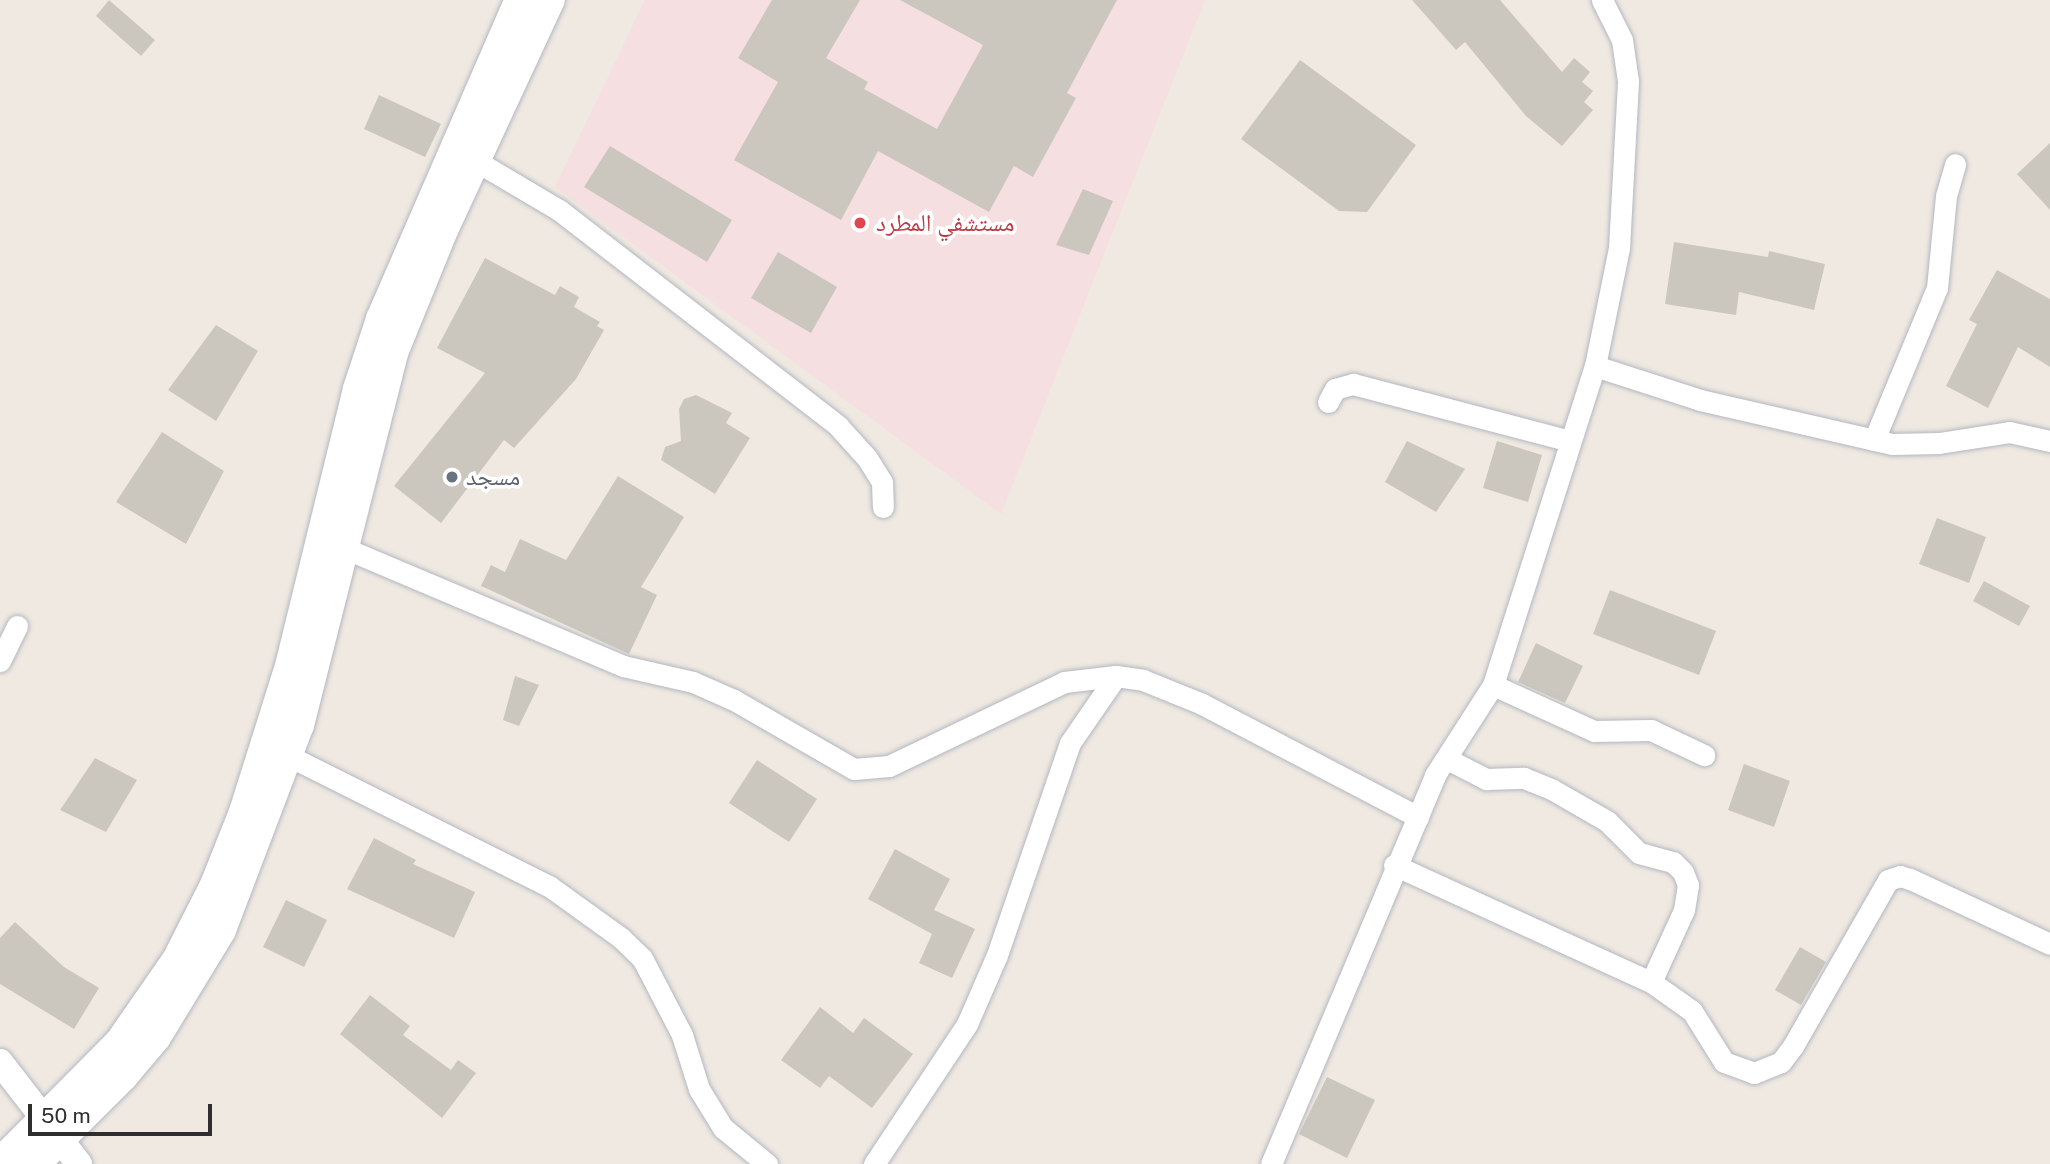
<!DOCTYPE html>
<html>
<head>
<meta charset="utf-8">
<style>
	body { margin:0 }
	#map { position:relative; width:2050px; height:1164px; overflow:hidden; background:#efe9e1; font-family:"Public Sans","Noto Naskh Arabic",sans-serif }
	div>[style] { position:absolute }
	.medical>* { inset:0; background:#f5dfe0 }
	.building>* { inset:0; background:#cbc7bf }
	.roads { filter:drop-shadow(0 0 2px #b4b7c1) drop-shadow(0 0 2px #b4b7c1) }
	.minor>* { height:21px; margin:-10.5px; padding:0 10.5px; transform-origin:10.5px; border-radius:10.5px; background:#fff }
	.tertiary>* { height:26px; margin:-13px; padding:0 13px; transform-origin:13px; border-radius:13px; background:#fff }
	.secondary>* { height:30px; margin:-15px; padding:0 15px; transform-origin:15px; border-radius:15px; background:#fff }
	.dots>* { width:19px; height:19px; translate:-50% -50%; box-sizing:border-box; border:4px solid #fff; border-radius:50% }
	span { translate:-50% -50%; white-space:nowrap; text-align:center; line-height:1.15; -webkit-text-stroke:7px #fff; paint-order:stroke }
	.health-label { font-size:24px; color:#be3a42 }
	.left { translate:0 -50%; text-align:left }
	.worship-label { font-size:24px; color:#5b616d }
	.scale { position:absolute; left:28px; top:1104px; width:184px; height:32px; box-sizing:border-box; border:4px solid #2e2e2e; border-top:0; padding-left:9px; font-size:21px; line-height:24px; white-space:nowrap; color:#2e2e2e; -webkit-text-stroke:5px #fff; paint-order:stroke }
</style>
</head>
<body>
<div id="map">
	<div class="medical">
		<div style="clip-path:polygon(645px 0,1205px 0,1001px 514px,555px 187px)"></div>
	</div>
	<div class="building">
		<div style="clip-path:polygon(109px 0,155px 40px,141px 56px,96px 16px)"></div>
		<div style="clip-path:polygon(772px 0,860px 0,826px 58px,868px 82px,864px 89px,937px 129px,983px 45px,900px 0,1117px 0,1067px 93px,1076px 98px,1033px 177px,1014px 166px,989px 212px,878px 151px,841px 220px,734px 160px,778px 82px,738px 58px)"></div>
		<div style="clip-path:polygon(1412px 0,1500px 0,1562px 72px,1574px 58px,1590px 72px,1582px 82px,1593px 91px,1584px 102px,1593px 110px,1562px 146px,1526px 116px,1465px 42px,1456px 50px)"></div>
		<div style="clip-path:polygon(1300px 60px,1416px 145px,1367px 212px,1339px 211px,1241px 139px)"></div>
		<div style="clip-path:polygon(379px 95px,441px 124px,425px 157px,364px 129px)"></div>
		<div style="clip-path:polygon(2050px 143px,2050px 210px,2017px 174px)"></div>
		<div style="clip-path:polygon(610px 146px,732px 220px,707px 262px,584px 187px)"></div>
		<div style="clip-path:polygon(1083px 189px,1113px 201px,1089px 255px,1056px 245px)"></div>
		<div style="clip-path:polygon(1674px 242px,1768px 257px,1769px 251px,1825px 264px,1814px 310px,1739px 292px,1736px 315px,1665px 304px)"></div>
		<div style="clip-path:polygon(778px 252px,837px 287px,811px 333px,751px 298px)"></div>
		<div style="clip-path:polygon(485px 258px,555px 295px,560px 286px,579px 297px,574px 307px,600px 322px,597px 326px,604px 330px,576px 379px,514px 448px,504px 440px,441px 523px,394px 486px,485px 373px,437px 348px)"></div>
		<div style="clip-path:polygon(1997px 270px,2050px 299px,2050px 367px,2018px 347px,1988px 408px,1946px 386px,1977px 324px,1969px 320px)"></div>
		<div style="clip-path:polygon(216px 325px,258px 351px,216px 421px,168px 390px)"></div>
		<div style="clip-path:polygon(696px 395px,732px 413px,726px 423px,750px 438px,715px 494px,661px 460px,665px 447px,681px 441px,679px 409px,684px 399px)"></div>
		<div style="clip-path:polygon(162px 432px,224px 471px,186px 544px,116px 502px)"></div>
		<div style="clip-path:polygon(1407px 441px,1465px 469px,1436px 512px,1385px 482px)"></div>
		<div style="clip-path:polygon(1497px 441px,1542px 455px,1528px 502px,1483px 488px)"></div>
		<div style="clip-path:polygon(618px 476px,684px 517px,641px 587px,657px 595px,629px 654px,481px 586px,491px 565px,505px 572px,520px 539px,566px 560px)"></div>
		<div style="clip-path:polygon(1937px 518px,1986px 537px,1969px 583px,1919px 564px)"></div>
		<div style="clip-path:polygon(1984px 581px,2030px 606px,2019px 626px,1973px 601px)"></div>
		<div style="clip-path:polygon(1610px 590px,1716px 631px,1699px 675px,1593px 634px)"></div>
		<div style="clip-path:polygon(1536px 643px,1583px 666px,1565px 703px,1518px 682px)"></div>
		<div style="clip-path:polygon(515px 676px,539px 685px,519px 726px,503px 720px)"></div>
		<div style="clip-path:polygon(95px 758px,137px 780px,106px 832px,60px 810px)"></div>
		<div style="clip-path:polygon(757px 760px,817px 799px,789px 842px,729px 803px)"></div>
		<div style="clip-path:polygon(1744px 764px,1790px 781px,1774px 827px,1728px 810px)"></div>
		<div style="clip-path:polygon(374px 838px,416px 860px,413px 864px,475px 892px,454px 938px,347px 889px)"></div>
		<div style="clip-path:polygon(895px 849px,950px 879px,934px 910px,975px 929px,952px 978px,919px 963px,932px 934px,868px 899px)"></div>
		<div style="clip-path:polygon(286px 900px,327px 920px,304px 967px,263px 947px)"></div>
		<div style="clip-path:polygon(15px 922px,64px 967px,99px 988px,74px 1029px,0 984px,0 938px)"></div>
		<div style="clip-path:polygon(1800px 947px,1826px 962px,1801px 1005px,1775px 990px)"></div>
		<div style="clip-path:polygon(370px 995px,410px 1026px,403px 1035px,451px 1070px,458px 1060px,476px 1073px,442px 1118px,340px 1034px)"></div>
		<div style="clip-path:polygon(820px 1007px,853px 1033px,864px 1018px,913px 1054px,872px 1108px,829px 1076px,820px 1088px,781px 1060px)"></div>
		<div style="clip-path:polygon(1327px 1077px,1375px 1100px,1347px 1158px,1299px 1134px)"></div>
	</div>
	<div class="roads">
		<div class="minor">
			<div style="left:476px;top:161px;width:96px;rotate:30.6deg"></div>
			<div style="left:559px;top:210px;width:353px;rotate:37.7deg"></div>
			<div style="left:838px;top:426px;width:43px;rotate:47.8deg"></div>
			<div style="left:867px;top:458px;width:28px;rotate:58deg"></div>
			<div style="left:882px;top:482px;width:25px;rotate:88deg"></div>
			<div style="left:1595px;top:366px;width:110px;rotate:17.9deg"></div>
			<div style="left:1700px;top:400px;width:197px;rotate:12.9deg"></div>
			<div style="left:1892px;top:444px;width:47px;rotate:-1.2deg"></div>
			<div style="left:1939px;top:443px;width:71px;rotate:-8.9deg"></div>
			<div style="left:2009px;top:432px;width:42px;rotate:12.4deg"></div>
			<div style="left:1328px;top:402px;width:15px;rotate:-62deg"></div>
			<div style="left:1335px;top:389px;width:19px;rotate:-16deg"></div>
			<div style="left:1353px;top:384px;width:224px;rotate:14.7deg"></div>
			<div style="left:1874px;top:440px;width:165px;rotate:-67.5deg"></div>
			<div style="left:1937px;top:288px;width:92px;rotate:-84.4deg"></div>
			<div style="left:1946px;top:196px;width:33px;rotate:-74deg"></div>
			<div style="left:344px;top:548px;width:303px;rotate:22.9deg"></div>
			<div style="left:623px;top:666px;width:72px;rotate:12.9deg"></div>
			<div style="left:693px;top:682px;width:45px;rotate:23.7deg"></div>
			<div style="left:734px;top:700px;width:138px;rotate:29.9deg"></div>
			<div style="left:854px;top:769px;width:35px;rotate:-5deg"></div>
			<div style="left:889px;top:766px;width:194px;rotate:-25.6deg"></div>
			<div style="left:1064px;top:682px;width:52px;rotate:-6.6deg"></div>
			<div style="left:1116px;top:676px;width:27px;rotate:8deg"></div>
			<div style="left:1143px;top:680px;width:64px;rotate:22.1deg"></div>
			<div style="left:1202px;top:704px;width:244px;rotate:27.6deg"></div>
			<div style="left:0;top:661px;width:39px;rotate:-64deg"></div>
			<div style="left:1493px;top:685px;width:111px;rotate:24.5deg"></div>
			<div style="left:1594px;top:731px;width:57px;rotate:-1deg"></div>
			<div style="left:1651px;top:730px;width:59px;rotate:25.3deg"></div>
			<div style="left:289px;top:756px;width:291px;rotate:26.6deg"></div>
			<div style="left:549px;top:886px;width:89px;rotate:35.8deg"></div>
			<div style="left:621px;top:938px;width:29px;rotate:44deg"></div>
			<div style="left:642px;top:958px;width:87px;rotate:62.5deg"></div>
			<div style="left:682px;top:1035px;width:57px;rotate:72.5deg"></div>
			<div style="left:699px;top:1089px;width:46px;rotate:58.4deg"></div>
			<div style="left:723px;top:1128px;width:57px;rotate:39.3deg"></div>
			<div style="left:1449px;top:760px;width:42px;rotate:27.2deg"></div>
			<div style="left:1486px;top:779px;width:38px;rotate:-2deg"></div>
			<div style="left:1524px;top:778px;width:31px;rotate:22deg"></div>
			<div style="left:1553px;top:790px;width:62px;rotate:29.9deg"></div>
			<div style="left:1607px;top:821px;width:45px;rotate:45deg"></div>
			<div style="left:1639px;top:853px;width:35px;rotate:15deg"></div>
			<div style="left:1673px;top:862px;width:14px;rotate:45deg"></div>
			<div style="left:1683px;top:872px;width:14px;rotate:69deg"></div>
			<div style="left:1688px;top:885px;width:25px;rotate:99deg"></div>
			<div style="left:1684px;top:910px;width:79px;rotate:114.6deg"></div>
			<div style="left:1394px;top:865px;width:282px;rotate:24.5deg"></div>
			<div style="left:1651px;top:982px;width:50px;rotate:35.3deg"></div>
			<div style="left:1692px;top:1011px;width:60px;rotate:57.9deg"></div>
			<div style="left:1724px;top:1062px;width:32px;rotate:20deg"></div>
			<div style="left:1754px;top:1073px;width:29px;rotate:-22deg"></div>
			<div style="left:1781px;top:1062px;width:20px;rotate:-53deg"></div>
			<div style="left:1793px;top:1046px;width:191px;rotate:-60.2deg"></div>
			<div style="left:1888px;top:880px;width:13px;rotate:-18deg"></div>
			<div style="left:1900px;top:876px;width:10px;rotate:17deg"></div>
			<div style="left:1910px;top:879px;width:154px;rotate:24.9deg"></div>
			<div style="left:874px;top:1164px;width:168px;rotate:-56.4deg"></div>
			<div style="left:967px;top:1024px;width:75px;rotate:-66.5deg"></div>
			<div style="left:997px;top:955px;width:224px;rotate:-71deg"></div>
			<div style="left:1070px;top:743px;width:81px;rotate:-55.5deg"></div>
			<div style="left:1271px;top:1164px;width:422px;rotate:-67.1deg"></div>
			<div style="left:1435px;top:775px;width:107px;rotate:-57.2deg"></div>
			<div style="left:1493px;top:685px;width:335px;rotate:-72.3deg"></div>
			<div style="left:1595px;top:366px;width:120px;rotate:-78.5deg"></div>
			<div style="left:1619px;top:248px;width:167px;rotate:-86.9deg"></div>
			<div style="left:1628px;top:81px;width:41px;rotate:-98.3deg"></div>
			<div style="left:1622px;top:40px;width:45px;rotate:-116.6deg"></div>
		</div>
		<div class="tertiary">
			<div style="left:0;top:1062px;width:129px;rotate:52.2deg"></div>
		</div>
		<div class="secondary">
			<div style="left:0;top:1163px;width:170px;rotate:-45.2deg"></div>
			<div style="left:120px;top:1042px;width:100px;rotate:-55.2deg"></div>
			<div style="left:177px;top:960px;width:84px;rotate:-63.1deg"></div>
			<div style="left:215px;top:885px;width:79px;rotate:-68.3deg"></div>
			<div style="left:244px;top:812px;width:153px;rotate:-72.5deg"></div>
			<div style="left:290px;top:666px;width:285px;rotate:-76.2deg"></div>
			<div style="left:358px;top:389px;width:74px;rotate:-71.8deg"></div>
			<div style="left:381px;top:319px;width:348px;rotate:-66.5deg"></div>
			<div style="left:35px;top:1164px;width:124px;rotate:-45deg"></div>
			<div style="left:123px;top:1076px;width:51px;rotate:-49.8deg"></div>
			<div style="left:156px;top:1037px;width:125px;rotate:-58.7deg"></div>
			<div style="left:221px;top:930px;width:219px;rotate:-69.2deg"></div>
			<div style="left:299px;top:725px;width:384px;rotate:-75.8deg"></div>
			<div style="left:393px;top:353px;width:133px;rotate:-67.9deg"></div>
			<div style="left:443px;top:230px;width:254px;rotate:-65.1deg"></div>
		</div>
	</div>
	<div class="dots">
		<div style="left:860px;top:223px;background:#e0444e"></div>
		<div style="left:452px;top:477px;background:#6b7280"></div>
	</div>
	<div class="health-label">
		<span class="left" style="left:876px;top:223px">مستشفي المطرد</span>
	</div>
	<div class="worship-label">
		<span class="left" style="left:466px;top:477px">مسجد</span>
	</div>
	<div class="scale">50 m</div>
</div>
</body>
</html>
